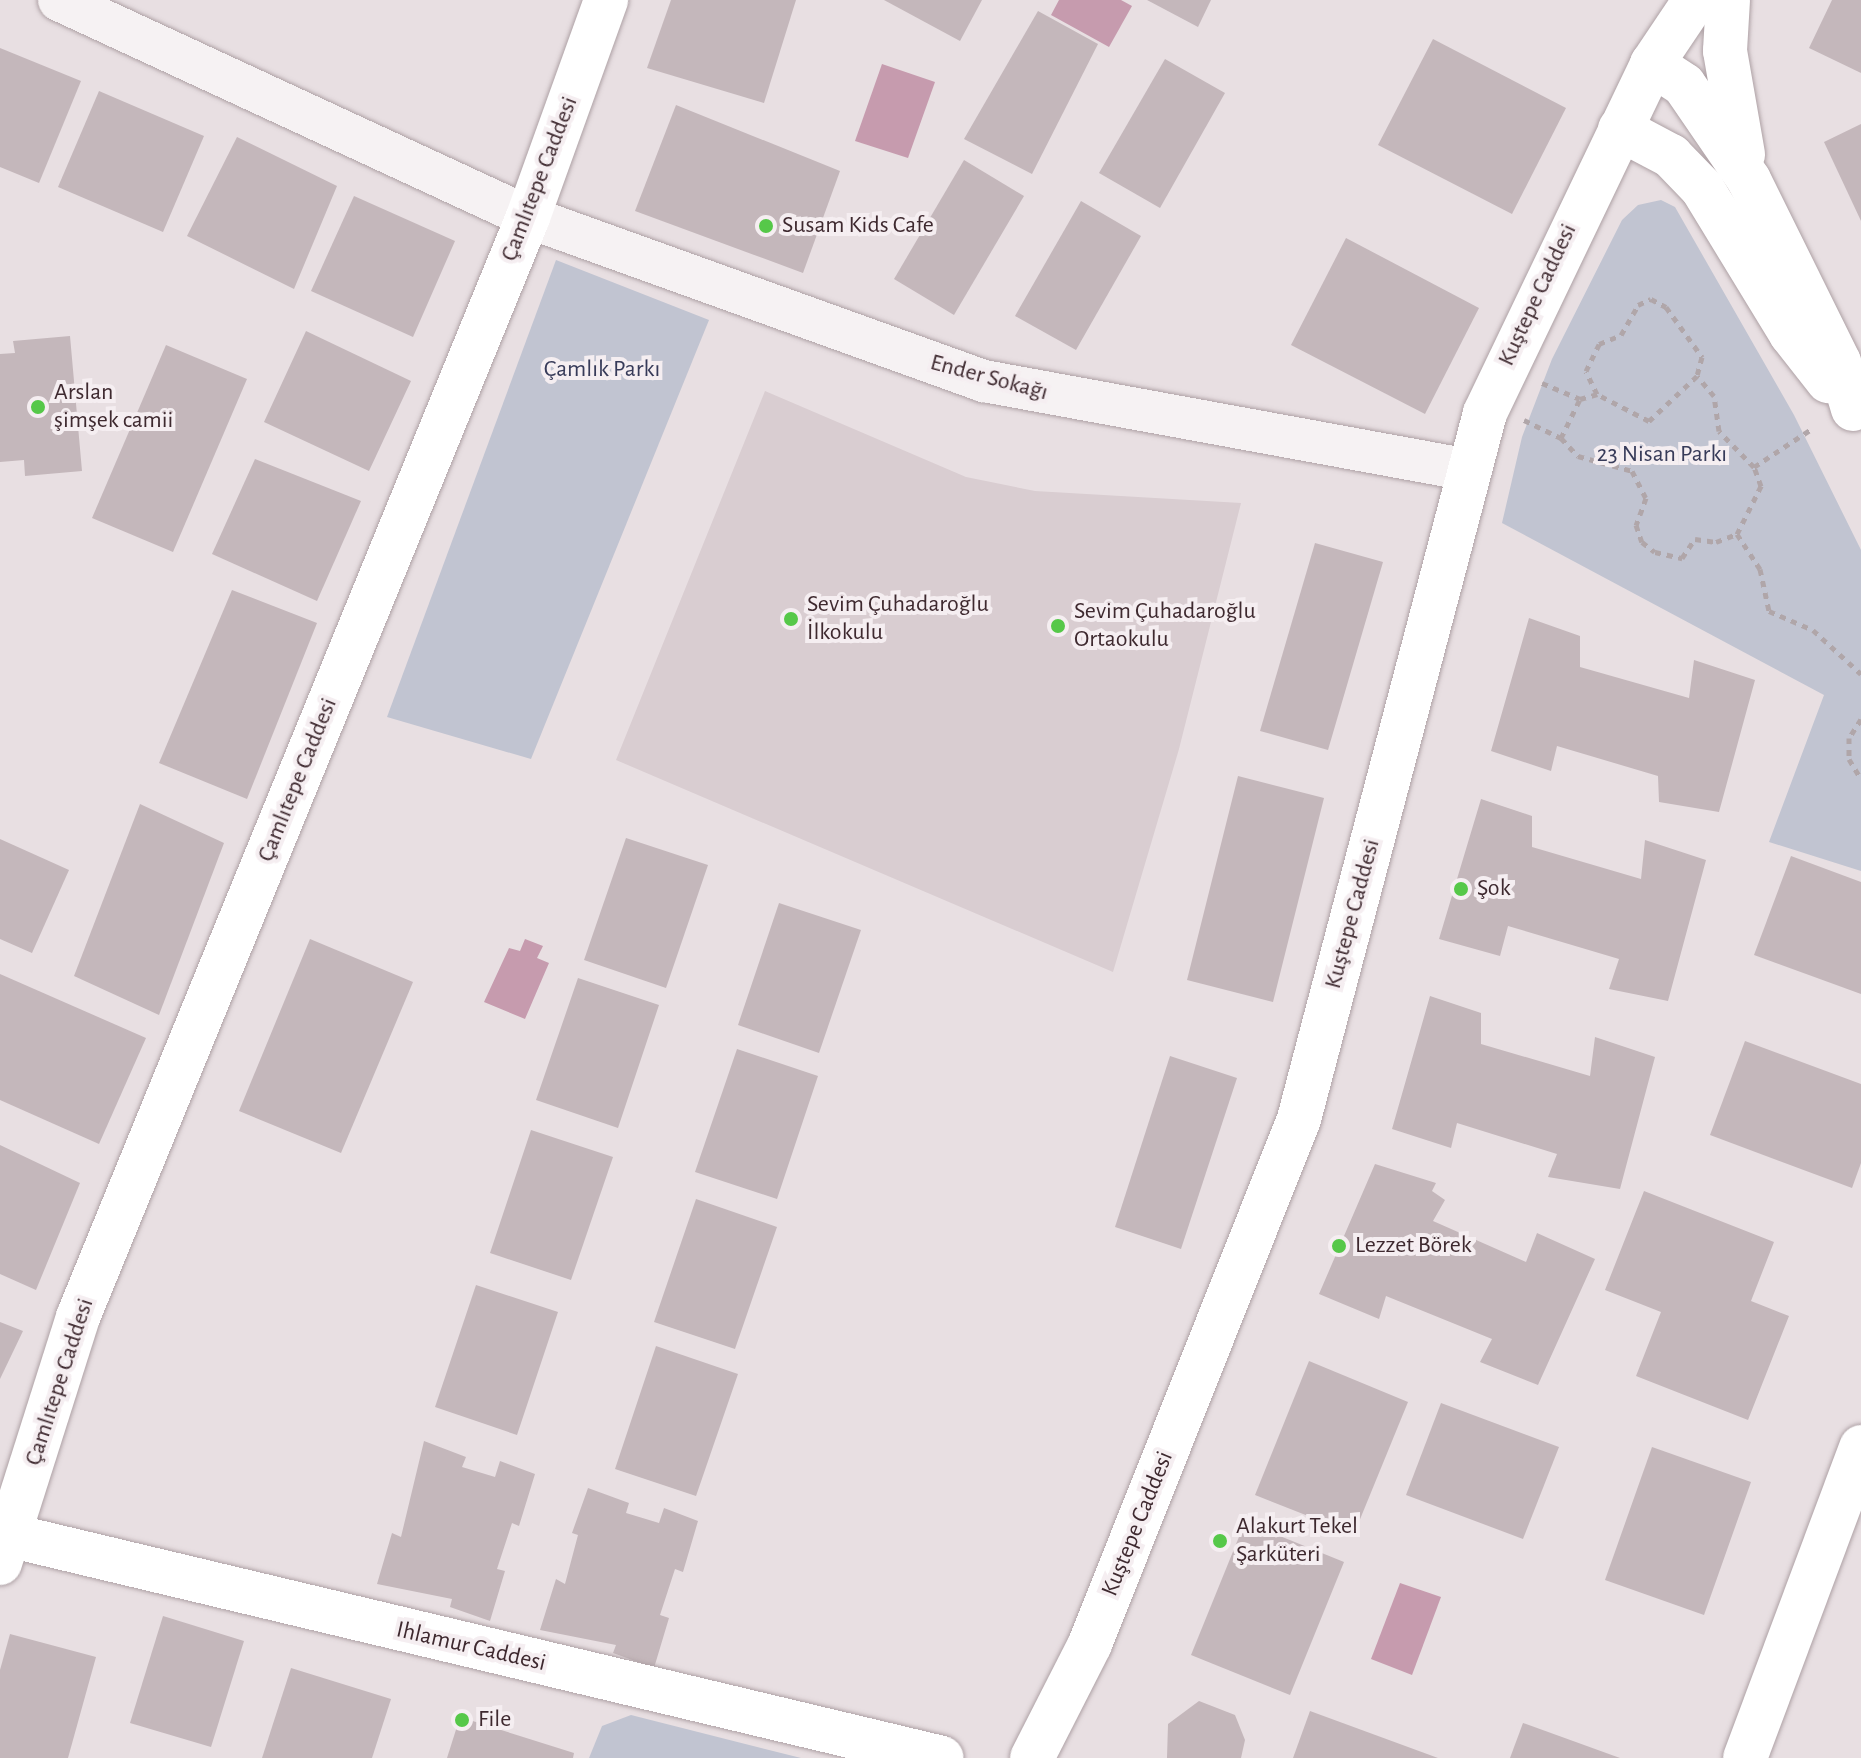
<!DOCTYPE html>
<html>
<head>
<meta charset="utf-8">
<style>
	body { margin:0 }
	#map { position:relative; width:1861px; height:1758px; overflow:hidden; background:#e8dfe2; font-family:"Alegreya Sans",sans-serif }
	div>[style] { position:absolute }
	.built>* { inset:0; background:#d9cdd1 }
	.green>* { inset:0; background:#c1c4d1 }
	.water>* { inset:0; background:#c69bae }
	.building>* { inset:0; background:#c4b7bb }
	.path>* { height:5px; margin-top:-2.5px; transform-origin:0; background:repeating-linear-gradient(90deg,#b0a6a9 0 6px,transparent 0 12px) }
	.roads { filter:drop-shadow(0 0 2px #aea1a5) drop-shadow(0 0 2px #aea1a5) }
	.street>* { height:42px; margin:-21px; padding:0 21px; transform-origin:21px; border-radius:21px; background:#f6f2f3 }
	.secondary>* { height:44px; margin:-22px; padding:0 22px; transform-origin:22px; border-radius:22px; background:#fff }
	.dots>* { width:22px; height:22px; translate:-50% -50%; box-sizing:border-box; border:4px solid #f5eef1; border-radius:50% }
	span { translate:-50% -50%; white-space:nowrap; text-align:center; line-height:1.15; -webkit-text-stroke:8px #f5eef1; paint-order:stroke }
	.street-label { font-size:24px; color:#3e292f }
	.poi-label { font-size:24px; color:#3e292f }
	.left { translate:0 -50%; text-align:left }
	.park-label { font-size:24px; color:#373b59 }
</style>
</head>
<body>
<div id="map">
	<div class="built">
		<div style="clip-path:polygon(765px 391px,966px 477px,1035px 491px,1241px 503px,1179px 749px,1113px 972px,616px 760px)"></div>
	</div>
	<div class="green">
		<div style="clip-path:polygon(1661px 200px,1675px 207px,1794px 415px,1861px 550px,1861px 871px,1769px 842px,1824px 695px,1502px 523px,1522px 437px,1552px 359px,1622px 220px,1638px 205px)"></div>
		<div style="clip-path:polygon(556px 260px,709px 320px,531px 759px,387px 717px)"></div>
		<div style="clip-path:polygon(631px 1715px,801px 1758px,589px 1758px,602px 1726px)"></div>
	</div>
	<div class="water">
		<div style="clip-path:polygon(1059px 0,1121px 0,1132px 6px,1109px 47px,1051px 15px)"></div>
		<div style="clip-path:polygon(882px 64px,935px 82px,908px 158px,855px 141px)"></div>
		<div style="clip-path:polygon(525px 939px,543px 946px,537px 958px,549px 963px,525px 1019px,484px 1002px,509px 948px,520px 951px)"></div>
		<div style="clip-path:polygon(1400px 1583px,1441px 1597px,1412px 1675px,1371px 1659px)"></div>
	</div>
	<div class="building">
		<div style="clip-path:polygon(671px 0,796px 0,764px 103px,647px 68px)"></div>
		<div style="clip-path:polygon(884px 0,982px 0,960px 41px)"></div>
		<div style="clip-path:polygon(1147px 0,1211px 0,1198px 27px)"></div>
		<div style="clip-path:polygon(1832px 0,1861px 0,1861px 73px,1809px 48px)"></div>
		<div style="clip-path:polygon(1038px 11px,1098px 44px,1032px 174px,964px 139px)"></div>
		<div style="clip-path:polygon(1433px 39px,1566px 108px,1512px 214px,1378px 145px)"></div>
		<div style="clip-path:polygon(0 48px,81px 81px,39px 183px,0 167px)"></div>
		<div style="clip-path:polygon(1165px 59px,1225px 93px,1160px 208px,1099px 173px)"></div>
		<div style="clip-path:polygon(99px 91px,204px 136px,163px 232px,58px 187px)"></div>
		<div style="clip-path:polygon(676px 105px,840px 171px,803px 273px,635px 211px)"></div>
		<div style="clip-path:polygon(1861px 124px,1861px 221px,1824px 142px)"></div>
		<div style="clip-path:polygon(237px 137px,337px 186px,294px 289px,187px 236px)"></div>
		<div style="clip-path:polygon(964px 160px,1024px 196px,954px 315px,894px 279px)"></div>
		<div style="clip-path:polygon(354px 196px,455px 241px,413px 337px,311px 291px)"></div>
		<div style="clip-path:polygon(1081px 201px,1141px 236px,1076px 350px,1015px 316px)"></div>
		<div style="clip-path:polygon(1346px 238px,1479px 308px,1425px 414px,1291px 345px)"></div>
		<div style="clip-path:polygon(306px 331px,411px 381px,369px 471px,264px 422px)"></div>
		<div style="clip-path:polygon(70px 336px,82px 471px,25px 476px,24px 460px,0 462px,0 354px,15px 353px,13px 341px)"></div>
		<div style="clip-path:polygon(166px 345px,247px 379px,173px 552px,92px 518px)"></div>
		<div style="clip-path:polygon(255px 459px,361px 501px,317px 601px,212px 554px)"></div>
		<div style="clip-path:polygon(1315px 543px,1383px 562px,1328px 750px,1260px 731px)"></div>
		<div style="clip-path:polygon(232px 590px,317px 623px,247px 799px,159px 763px)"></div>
		<div style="clip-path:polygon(1529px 618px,1580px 636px,1580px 667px,1689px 698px,1694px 660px,1755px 680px,1719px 812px,1659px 802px,1658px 776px,1557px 746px,1551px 771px,1491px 751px)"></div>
		<div style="clip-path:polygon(1238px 776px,1324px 798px,1273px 1002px,1187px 980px)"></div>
		<div style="clip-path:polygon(1481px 799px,1532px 816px,1532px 847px,1641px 879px,1645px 840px,1706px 860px,1668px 1001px,1609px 989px,1619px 959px,1508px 926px,1500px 956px,1439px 939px)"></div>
		<div style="clip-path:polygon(140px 804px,224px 843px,159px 1015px,74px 976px)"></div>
		<div style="clip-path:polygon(626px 838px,708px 865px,666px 988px,584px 960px)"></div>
		<div style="clip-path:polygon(0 839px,69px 870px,32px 953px,0 939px)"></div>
		<div style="clip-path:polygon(1791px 856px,1861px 882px,1861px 994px,1754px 955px)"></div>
		<div style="clip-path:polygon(779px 903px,861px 930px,819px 1053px,738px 1025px)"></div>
		<div style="clip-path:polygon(310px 939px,413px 982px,341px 1153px,239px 1111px)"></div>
		<div style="clip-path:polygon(0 974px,146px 1038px,99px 1144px,0 1100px)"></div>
		<div style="clip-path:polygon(578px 978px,659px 1005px,618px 1128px,536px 1100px)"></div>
		<div style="clip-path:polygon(1430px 996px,1481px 1013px,1481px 1044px,1590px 1076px,1595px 1037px,1655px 1057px,1620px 1189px,1548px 1177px,1557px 1154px,1457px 1123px,1451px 1148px,1392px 1129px)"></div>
		<div style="clip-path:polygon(1745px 1041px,1861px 1084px,1861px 1163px,1852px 1188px,1710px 1135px)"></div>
		<div style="clip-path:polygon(737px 1049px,818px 1076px,777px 1199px,695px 1172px)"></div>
		<div style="clip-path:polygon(1170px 1056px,1237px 1078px,1181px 1249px,1115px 1227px)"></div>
		<div style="clip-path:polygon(531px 1130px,613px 1157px,571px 1280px,490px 1253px)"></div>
		<div style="clip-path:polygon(0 1145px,80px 1183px,36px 1290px,0 1274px)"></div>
		<div style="clip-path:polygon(1375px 1164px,1436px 1183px,1432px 1191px,1445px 1200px,1433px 1221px,1526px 1262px,1537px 1233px,1595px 1259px,1538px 1385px,1480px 1362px,1492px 1339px,1386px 1296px,1379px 1319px,1319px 1294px)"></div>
		<div style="clip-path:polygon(1644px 1191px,1774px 1242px,1751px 1301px,1789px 1316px,1748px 1420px,1636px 1376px,1661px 1312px,1605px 1290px)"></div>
		<div style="clip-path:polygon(696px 1199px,777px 1227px,735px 1349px,654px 1322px)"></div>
		<div style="clip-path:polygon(476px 1285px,558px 1312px,517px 1435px,435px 1407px)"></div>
		<div style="clip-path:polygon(0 1322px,23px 1331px,0 1379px)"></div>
		<div style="clip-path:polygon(656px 1346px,738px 1374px,696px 1496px,615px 1469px)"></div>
		<div style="clip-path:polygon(1309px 1361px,1408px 1402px,1354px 1534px,1255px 1495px)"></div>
		<div style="clip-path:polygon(1441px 1403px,1559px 1447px,1523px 1539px,1406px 1495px)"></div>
		<div style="clip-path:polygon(424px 1441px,466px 1457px,462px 1467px,495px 1477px,500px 1461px,535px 1474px,519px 1526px,512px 1523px,497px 1569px,505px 1571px,490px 1621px,450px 1607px,452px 1599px,377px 1584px,392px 1533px,401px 1537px)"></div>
		<div style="clip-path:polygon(1652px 1447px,1751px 1482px,1704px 1615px,1605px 1580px)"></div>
		<div style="clip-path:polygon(588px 1488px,629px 1503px,626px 1513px,659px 1523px,664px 1508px,698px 1521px,683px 1572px,675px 1569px,660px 1615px,669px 1618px,654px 1668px,613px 1653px,616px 1645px,540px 1630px,556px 1579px,565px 1584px,578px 1535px,572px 1533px)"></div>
		<div style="clip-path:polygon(1245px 1522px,1344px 1562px,1290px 1695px,1191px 1655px)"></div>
		<div style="clip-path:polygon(163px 1616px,244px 1641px,211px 1747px,130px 1723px)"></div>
		<div style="clip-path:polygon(10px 1634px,96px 1657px,68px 1758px,0 1758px,0 1670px)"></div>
		<div style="clip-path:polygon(291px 1668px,391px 1699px,372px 1758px,262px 1758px)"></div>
		<div style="clip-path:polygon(1199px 1701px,1235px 1715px,1245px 1740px,1241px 1758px,1167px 1758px,1168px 1724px)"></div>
		<div style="clip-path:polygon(1310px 1711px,1438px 1758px,1293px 1758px)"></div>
		<div style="clip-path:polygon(460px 1717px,574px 1753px,573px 1758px,447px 1758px)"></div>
		<div style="clip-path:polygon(1523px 1723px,1620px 1758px,1510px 1758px)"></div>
	</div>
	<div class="path">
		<div style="left:1651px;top:299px;width:17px;rotate:28deg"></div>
		<div style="left:1666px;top:307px;width:62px;rotate:54.2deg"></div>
		<div style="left:1702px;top:357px;width:20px;rotate:105deg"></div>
		<div style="left:1697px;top:376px;width:66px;rotate:136.8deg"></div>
		<div style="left:1649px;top:421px;width:59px;rotate:-152.6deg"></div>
		<div style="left:1597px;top:394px;width:25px;rotate:-116deg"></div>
		<div style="left:1586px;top:371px;width:30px;rotate:-64deg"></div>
		<div style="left:1599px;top:344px;width:24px;rotate:-22deg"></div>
		<div style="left:1621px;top:335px;width:34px;rotate:-60deg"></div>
		<div style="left:1638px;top:305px;width:14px;rotate:-25deg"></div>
		<div style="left:1542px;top:383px;width:41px;rotate:22.8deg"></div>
		<div style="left:1580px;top:399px;width:18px;rotate:-16deg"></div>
		<div style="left:1524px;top:420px;width:41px;rotate:25.9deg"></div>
		<div style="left:1561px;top:438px;width:25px;rotate:47deg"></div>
		<div style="left:1578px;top:456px;width:56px;rotate:15.5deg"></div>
		<div style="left:1632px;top:471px;width:30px;rotate:63deg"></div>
		<div style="left:1646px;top:498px;width:29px;rotate:110deg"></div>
		<div style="left:1636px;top:525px;width:18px;rotate:71deg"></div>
		<div style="left:1642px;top:542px;width:16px;rotate:38deg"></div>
		<div style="left:1655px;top:552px;width:28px;rotate:13deg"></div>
		<div style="left:1682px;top:558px;width:23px;rotate:-56deg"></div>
		<div style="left:1695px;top:539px;width:21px;rotate:8deg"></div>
		<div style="left:1716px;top:542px;width:22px;rotate:-21deg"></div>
		<div style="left:1737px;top:534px;width:54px;rotate:-63.4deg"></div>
		<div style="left:1761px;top:486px;width:20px;rotate:-110deg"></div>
		<div style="left:1754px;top:467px;width:50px;rotate:-134.2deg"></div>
		<div style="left:1719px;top:431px;width:35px;rotate:-98deg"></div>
		<div style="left:1714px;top:396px;width:26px;rotate:-130deg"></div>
		<div style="left:1561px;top:438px;width:43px;rotate:-64deg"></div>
		<div style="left:1754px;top:467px;width:71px;rotate:-33.5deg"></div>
		<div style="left:1737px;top:534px;width:42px;rotate:56.7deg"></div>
		<div style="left:1760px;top:569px;width:43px;rotate:77.9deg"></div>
		<div style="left:1769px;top:611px;width:48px;rotate:23.4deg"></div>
		<div style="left:1813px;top:630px;width:65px;rotate:42.5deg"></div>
		<div style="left:1861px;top:719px;width:22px;rotate:122deg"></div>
		<div style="left:1849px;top:738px;width:21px;rotate:90deg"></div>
		<div style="left:1849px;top:759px;width:23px;rotate:59deg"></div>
	</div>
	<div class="roads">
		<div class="street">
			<div style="left:59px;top:0;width:517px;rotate:24.83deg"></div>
			<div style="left:528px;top:217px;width:485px;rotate:19.8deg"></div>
			<div style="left:984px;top:381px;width:493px;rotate:10.4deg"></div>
		</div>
		<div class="secondary">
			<div style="left:1728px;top:0;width:51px;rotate:93.4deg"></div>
			<div style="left:1725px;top:51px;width:105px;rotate:80.1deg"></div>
			<div style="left:1652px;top:64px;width:38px;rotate:33deg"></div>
			<div style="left:1684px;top:85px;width:115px;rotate:55.6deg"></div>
			<div style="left:1749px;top:180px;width:203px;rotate:63.7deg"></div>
			<div style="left:1839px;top:362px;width:49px;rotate:73.4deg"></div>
			<div style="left:1620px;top:129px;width:58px;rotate:27.9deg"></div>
			<div style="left:1671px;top:156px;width:45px;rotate:45.9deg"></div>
			<div style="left:1702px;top:188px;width:171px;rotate:58.6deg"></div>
			<div style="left:1791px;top:334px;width:60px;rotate:51.8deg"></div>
			<div style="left:0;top:1533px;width:968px;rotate:13.43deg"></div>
			<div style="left:0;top:1563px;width:258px;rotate:-72.4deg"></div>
			<div style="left:78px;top:1317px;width:1188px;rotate:-67.75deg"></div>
			<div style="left:528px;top:217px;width:231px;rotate:-70.2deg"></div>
			<div style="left:1032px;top:1758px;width:128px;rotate:-63deg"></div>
			<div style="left:1090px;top:1644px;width:565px;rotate:-68.29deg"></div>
			<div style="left:1299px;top:1119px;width:730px;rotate:-75.24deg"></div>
			<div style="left:1485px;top:413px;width:387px;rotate:-64.4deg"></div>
			<div style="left:1652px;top:64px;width:77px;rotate:-56.1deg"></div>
			<div style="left:1745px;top:1758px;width:332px;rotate:-69.5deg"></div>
		</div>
	</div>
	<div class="dots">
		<div style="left:766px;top:226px;background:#56c849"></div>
		<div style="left:38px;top:407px;background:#56c849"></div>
		<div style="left:791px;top:619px;background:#56c849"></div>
		<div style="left:1058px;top:626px;background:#56c849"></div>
		<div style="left:1461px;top:889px;background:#56c849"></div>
		<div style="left:1339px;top:1246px;background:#56c849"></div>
		<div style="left:1220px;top:1541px;background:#56c849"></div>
		<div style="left:462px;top:1720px;background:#56c849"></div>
	</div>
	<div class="street-label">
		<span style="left:540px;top:179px;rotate:-69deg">Çamlıtepe Caddesi</span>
		<span style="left:1538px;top:295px;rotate:-65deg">Kuştepe Caddesi</span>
		<span style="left:989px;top:378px;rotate:15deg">Ender Sokağı</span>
		<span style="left:298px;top:780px;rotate:-68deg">Çamlıtepe Caddesi</span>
		<span style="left:1353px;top:914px;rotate:-75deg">Kuştepe Caddesi</span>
		<span style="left:60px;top:1382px;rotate:-72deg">Çamlıtepe Caddesi</span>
		<span style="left:1138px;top:1524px;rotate:-68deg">Kuştepe Caddesi</span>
		<span style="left:471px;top:1647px;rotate:13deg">Ihlamur Caddesi</span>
	</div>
	<div class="poi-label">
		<span class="left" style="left:782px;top:226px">Susam Kids Cafe</span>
		<span class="left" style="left:54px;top:407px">Arslan<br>şimşek camii</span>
		<span class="left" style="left:807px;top:619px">Sevim Çuhadaroğlu<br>İlkokulu</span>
		<span class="left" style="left:1074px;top:626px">Sevim Çuhadaroğlu<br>Ortaokulu</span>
		<span class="left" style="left:1477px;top:889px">Şok</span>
		<span class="left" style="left:1355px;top:1246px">Lezzet Börek</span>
		<span class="left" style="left:1236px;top:1541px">Alakurt Tekel<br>Şarküteri</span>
		<span class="left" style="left:478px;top:1720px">File</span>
	</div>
	<div class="park-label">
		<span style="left:602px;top:370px">Çamlık Parkı</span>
		<span style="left:1662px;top:455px">23 Nisan Parkı</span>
	</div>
</div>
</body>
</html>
